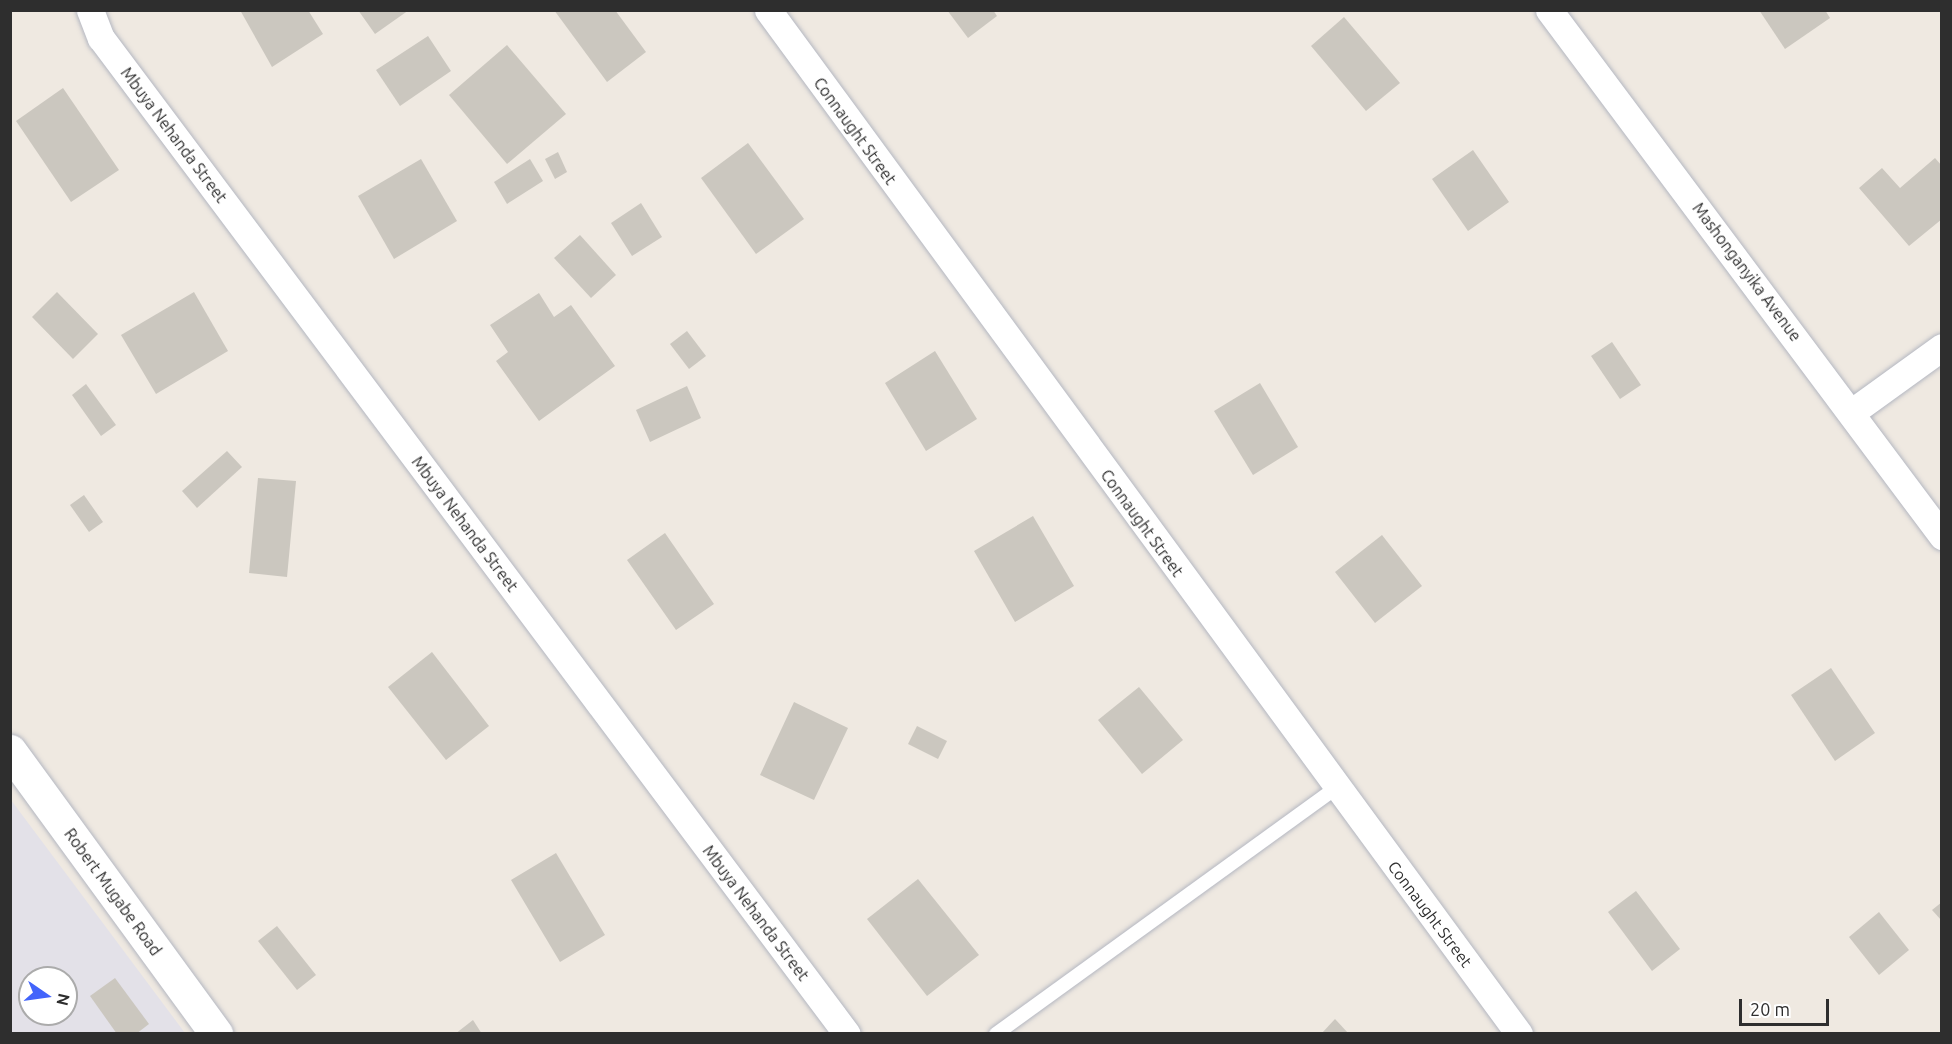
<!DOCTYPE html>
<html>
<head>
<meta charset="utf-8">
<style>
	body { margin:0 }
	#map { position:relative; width:1952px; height:1044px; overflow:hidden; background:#efe9e1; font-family:Ubuntu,sans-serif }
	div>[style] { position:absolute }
	.industrial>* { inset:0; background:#e3e1e8 }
	.building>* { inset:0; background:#cbc7bf }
	.roads { filter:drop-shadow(0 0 2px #b4b7c1) drop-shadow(0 0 2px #b4b7c1) }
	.service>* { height:14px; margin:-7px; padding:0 7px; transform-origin:7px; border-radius:7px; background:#fff }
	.minor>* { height:27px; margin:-13.5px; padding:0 13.5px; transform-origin:13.5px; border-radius:13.5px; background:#fff }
	.tertiary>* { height:33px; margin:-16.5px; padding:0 16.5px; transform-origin:16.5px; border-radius:16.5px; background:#fff }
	span { translate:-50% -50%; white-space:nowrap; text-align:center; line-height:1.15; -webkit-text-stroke:4.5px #fff; paint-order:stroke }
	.street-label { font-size:16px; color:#2e2e2e }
	.frame { position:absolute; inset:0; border:12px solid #2e2e2e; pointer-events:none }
	.north { position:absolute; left:18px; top:966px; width:60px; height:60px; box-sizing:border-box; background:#fff; border:2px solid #ababab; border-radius:50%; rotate:103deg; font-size:16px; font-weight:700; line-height:24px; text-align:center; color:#2e2e2e }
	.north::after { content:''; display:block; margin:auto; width:21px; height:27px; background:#4264fb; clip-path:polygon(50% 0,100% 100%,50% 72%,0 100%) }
	.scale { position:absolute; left:1739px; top:999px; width:90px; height:27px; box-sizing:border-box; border:3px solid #2e2e2e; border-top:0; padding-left:8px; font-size:18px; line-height:21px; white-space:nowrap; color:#2e2e2e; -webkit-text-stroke:4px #fff; paint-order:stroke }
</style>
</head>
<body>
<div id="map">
	<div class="industrial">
		<div style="clip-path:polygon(evenodd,11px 800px,185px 1033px,11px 1033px,11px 800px,30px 978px,66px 978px,66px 1014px,30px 1014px,30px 978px)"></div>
	</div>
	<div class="building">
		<div style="clip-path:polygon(240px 10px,308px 10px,323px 34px,272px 67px)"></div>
		<div style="clip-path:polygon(358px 10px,409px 10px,375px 34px)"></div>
		<div style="clip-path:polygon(554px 10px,615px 10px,646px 52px,607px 82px)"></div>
		<div style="clip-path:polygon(947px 10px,993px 10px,997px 16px,968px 38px)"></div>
		<div style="clip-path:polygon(1759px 10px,1825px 10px,1830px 18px,1785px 49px)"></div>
		<div style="clip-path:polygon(1344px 17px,1400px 83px,1366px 111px,1311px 46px)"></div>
		<div style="clip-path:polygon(428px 36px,451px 71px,400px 106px,376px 70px)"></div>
		<div style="clip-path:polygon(507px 45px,566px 114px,507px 164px,449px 95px)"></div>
		<div style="clip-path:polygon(63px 88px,119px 170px,71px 202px,16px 121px)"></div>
		<div style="clip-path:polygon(748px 143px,804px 219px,756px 254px,701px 178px)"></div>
		<div style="clip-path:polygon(1473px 150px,1509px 202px,1468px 231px,1432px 179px)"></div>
		<div style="clip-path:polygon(558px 152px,567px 172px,555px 179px,545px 159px)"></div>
		<div style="clip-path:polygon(1935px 158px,1942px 166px,1942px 219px,1909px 246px,1859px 188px,1882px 168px,1900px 188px)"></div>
		<div style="clip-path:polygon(421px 159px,457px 221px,394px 259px,358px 196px)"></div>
		<div style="clip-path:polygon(530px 159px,543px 181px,507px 204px,494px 182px)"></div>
		<div style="clip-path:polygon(641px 203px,662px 237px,632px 256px,611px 223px)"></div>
		<div style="clip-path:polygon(580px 235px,616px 275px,591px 298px,554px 258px)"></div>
		<div style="clip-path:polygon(57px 292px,98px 334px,73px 359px,32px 317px)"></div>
		<div style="clip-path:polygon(194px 292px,228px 351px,156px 394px,121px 335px)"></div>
		<div style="clip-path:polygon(539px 293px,554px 317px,571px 305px,615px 366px,539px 421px,496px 361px,508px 352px,490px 325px)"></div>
		<div style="clip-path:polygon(687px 331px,706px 356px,689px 369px,670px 344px)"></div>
		<div style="clip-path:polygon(1612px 342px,1641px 385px,1620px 399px,1591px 356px)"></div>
		<div style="clip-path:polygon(935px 351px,977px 419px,926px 451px,885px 383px)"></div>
		<div style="clip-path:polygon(1260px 383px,1298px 447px,1253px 475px,1214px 411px)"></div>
		<div style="clip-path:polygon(86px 384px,116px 425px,101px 436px,72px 395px)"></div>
		<div style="clip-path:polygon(687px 386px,701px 418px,650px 442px,636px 410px)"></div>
		<div style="clip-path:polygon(227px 451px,242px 467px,197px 508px,182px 491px)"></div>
		<div style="clip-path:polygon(258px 478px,296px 481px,287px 577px,249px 573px)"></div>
		<div style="clip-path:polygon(84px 495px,103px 522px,89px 532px,70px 505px)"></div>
		<div style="clip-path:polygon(1033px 516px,1074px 586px,1015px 622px,974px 551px)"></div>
		<div style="clip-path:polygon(665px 533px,714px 604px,676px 630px,627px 560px)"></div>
		<div style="clip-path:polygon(1382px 535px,1422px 586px,1375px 623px,1335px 572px)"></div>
		<div style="clip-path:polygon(432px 652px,489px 726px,446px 760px,388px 687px)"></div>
		<div style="clip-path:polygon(1831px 668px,1875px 733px,1835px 761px,1791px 695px)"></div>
		<div style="clip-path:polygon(1139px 687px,1183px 740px,1142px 774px,1098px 720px)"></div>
		<div style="clip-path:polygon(794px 702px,848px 728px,814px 800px,760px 775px)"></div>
		<div style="clip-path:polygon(917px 726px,947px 741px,938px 759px,908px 744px)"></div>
		<div style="clip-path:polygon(556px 853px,605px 935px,560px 962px,511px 880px)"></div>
		<div style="clip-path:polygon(918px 879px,979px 955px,927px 996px,867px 919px)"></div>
		<div style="clip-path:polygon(1636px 891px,1680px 949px,1652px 971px,1608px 912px)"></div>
		<div style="clip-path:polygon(1942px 902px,1942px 921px,1932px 910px)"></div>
		<div style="clip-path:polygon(1879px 912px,1909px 950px,1879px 975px,1849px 937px)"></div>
		<div style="clip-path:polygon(277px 926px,316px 975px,297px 990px,258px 941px)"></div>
		<div style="clip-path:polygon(115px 978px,149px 1024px,136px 1034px,117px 1034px,90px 996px)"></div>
		<div style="clip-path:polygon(1335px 1019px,1349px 1034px,1321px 1034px)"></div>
		<div style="clip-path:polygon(473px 1020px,482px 1034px,455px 1034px)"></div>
	</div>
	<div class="roads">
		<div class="service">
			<div style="left:996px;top:1034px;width:420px;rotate:-35.9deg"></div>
		</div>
		<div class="minor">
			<div style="left:90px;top:10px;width:30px;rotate:69deg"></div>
			<div style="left:101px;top:38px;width:1244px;rotate:53.17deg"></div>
			<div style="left:768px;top:10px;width:1270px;rotate:53.74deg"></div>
			<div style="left:1549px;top:10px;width:657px;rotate:53.23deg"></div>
			<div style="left:1852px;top:412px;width:111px;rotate:-35.8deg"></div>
		</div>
		<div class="tertiary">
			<div style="left:10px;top:751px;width:350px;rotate:53.9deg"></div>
		</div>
	</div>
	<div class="street-label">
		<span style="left:855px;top:131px;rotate:54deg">Connaught Street</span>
		<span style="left:174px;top:135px;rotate:53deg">Mbuya Nehanda Street</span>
		<span style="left:1747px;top:272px;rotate:53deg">Mashonganyika Avenue</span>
		<span style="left:1142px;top:523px;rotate:54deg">Connaught Street</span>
		<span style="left:465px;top:524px;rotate:53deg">Mbuya Nehanda Street</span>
		<span style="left:113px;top:892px;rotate:54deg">Robert Mugabe Road</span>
		<span style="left:756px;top:913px;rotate:53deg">Mbuya Nehanda Street</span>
		<span style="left:1430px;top:914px;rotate:53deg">Connaught Street</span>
	</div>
	<div class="frame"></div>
	<div class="north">N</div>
	<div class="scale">20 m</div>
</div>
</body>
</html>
